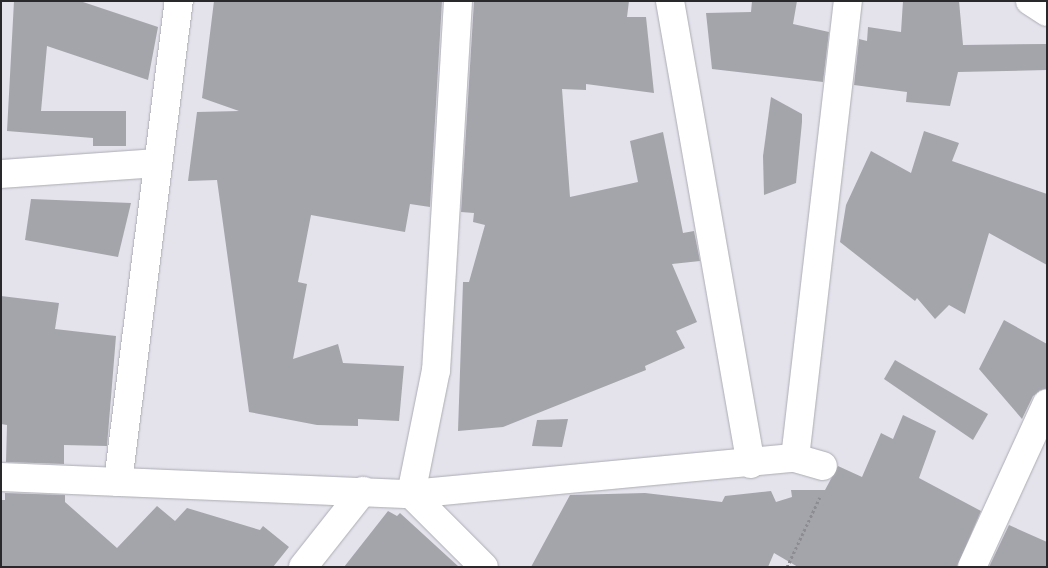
<!DOCTYPE html>
<html>
<head>
<meta charset="utf-8">
<style>
	body { margin:0 }
	#map { position:relative; width:1048px; height:568px; overflow:hidden; background:#e4e3ec; font-family:Rubik,sans-serif }
	div>[style] { position:absolute }
	.building>* { inset:0; background:#a4a4ab }
	.path>* { height:3px; margin-top:-1.5px; transform-origin:0; background:repeating-linear-gradient(90deg,#8d8c93 0 2.5px,transparent 0 5px) }
	.roads { filter:drop-shadow(0 0 1px #acacb4) drop-shadow(0 0 1px #acacb4) }
	.minor>* { height:28px; margin:-14px; padding:0 14px; transform-origin:14px; border-radius:14px; background:#fff }
	span { translate:-50% -50%; white-space:nowrap; text-align:center; line-height:1.15; -webkit-text-stroke:4px #e4e3ec; paint-order:stroke }
	.frame { position:absolute; inset:0; border:2px solid #29292c; pointer-events:none }
</style>
</head>
<body>
<div id="map">
	<div class="building">
		<div style="clip-path:polygon(14px 1px,80px 1px,158px 27px,148px 80px,47px 46px,41px 111px,126px 111px,126px 146px,93px 146px,93px 138px,7px 131px)"></div>
		<div style="clip-path:polygon(214px 1px,442px 1px,430px 207px,410px 204px,405px 232px,311px 215px,298px 282px,307px 284px,293px 359px,338px 344px,343px 363px,404px 366px,399px 421px,358px 419px,358px 426px,317px 425px,249px 412px,217px 180px,188px 181px,197px 112px,239px 111px,202px 98px)"></div>
		<div style="clip-path:polygon(474px 1px,629px 1px,627px 17px,646px 17px,654px 93px,586px 84px,586px 90px,562px 89px,570px 197px,638px 182px,630px 141px,663px 132px,683px 233px,694px 231px,700px 261px,672px 264px,697px 322px,676px 331px,685px 348px,645px 366px,646px 370px,503px 427px,458px 431px,463px 282px,469px 282px,485px 225px,473px 222px,474px 213px,461px 212px)"></div>
		<div style="clip-path:polygon(752px 1px,797px 1px,793px 24px,829px 32px,823px 82px,712px 69px,706px 13px,751px 12px)"></div>
		<div style="clip-path:polygon(903px 1px,959px 1px,963px 45px,1047px 44px,1047px 70px,958px 72px,950px 106px,906px 102px,907px 92px,854px 85px,859px 39px,867px 41px,868px 27px,901px 32px)"></div>
		<div style="clip-path:polygon(771px 97px,802px 114px,802px 122px,796px 183px,764px 195px,763px 156px)"></div>
		<div style="clip-path:polygon(924px 131px,959px 143px,952px 161px,1047px 194px,1047px 265px,989px 233px,965px 314px,949px 305px,935px 319px,917px 298px,915px 301px,840px 242px,846px 205px,871px 151px,911px 173px)"></div>
		<div style="clip-path:polygon(31px 199px,131px 203px,118px 257px,25px 240px)"></div>
		<div style="clip-path:polygon(1px 296px,59px 303px,55px 329px,116px 336px,107px 446px,64px 445px,64px 464px,6px 462px,7px 425px,1px 424px)"></div>
		<div style="clip-path:polygon(1004px 320px,1047px 344px,1047px 388px,1033px 396px,1022px 419px,979px 369px)"></div>
		<div style="clip-path:polygon(895px 360px,988px 414px,973px 440px,884px 379px)"></div>
		<div style="clip-path:polygon(903px 415px,936px 431px,919px 478px,981px 511px,957px 567px,798px 567px,774px 553px,768px 567px,531px 567px,570px 495px,645px 493px,722px 502px,725px 496px,771px 491px,776px 502px,792px 497px,791px 490px,825px 490px,838px 466px,862px 477px,881px 433px,893px 439px)"></div>
		<div style="clip-path:polygon(568px 419px,562px 447px,532px 446px,537px 420px)"></div>
		<div style="clip-path:polygon(5px 493px,65px 495px,65px 502px,117px 548px,157px 506px,175px 521px,187px 508px,260px 530px,263px 526px,289px 547px,273px 567px,1px 567px,1px 500px,5px 500px)"></div>
		<div style="clip-path:polygon(388px 511px,397px 516px,400px 513px,459px 567px,344px 567px)"></div>
		<div style="clip-path:polygon(1009px 525px,1047px 542px,1047px 567px,989px 567px)"></div>
	</div>
	<div class="path">
		<div style="left:787px;top:567px;width:77px;rotate:-64.8deg"></div>
	</div>
	<div class="roads">
		<div class="minor">
			<div style="left:458px;top:1px;width:370px;rotate:93.4deg"></div>
			<div style="left:436px;top:370px;width:126px;rotate:101.4deg"></div>
			<div style="left:411px;top:494px;width:103px;rotate:45deg"></div>
			<div style="left:670px;top:1px;width:470px;rotate:80.1deg"></div>
			<div style="left:1030px;top:1px;width:20px;rotate:33deg"></div>
			<div style="left:1px;top:174px;width:157px;rotate:-4deg"></div>
			<div style="left:795px;top:458px;width:460px;rotate:-83.4deg"></div>
			<div style="left:1px;top:477px;width:410px;rotate:2.4deg"></div>
			<div style="left:411px;top:494px;width:386px;rotate:-5.4deg"></div>
			<div style="left:795px;top:458px;width:29px;rotate:16deg"></div>
			<div style="left:118px;top:482px;width:485px;rotate:-82.8deg"></div>
			<div style="left:303px;top:567px;width:97px;rotate:-51.7deg"></div>
			<div style="left:972px;top:567px;width:180px;rotate:-65.4deg"></div>
		</div>
	</div>
	<div class="frame"></div>
</div>
</body>
</html>
